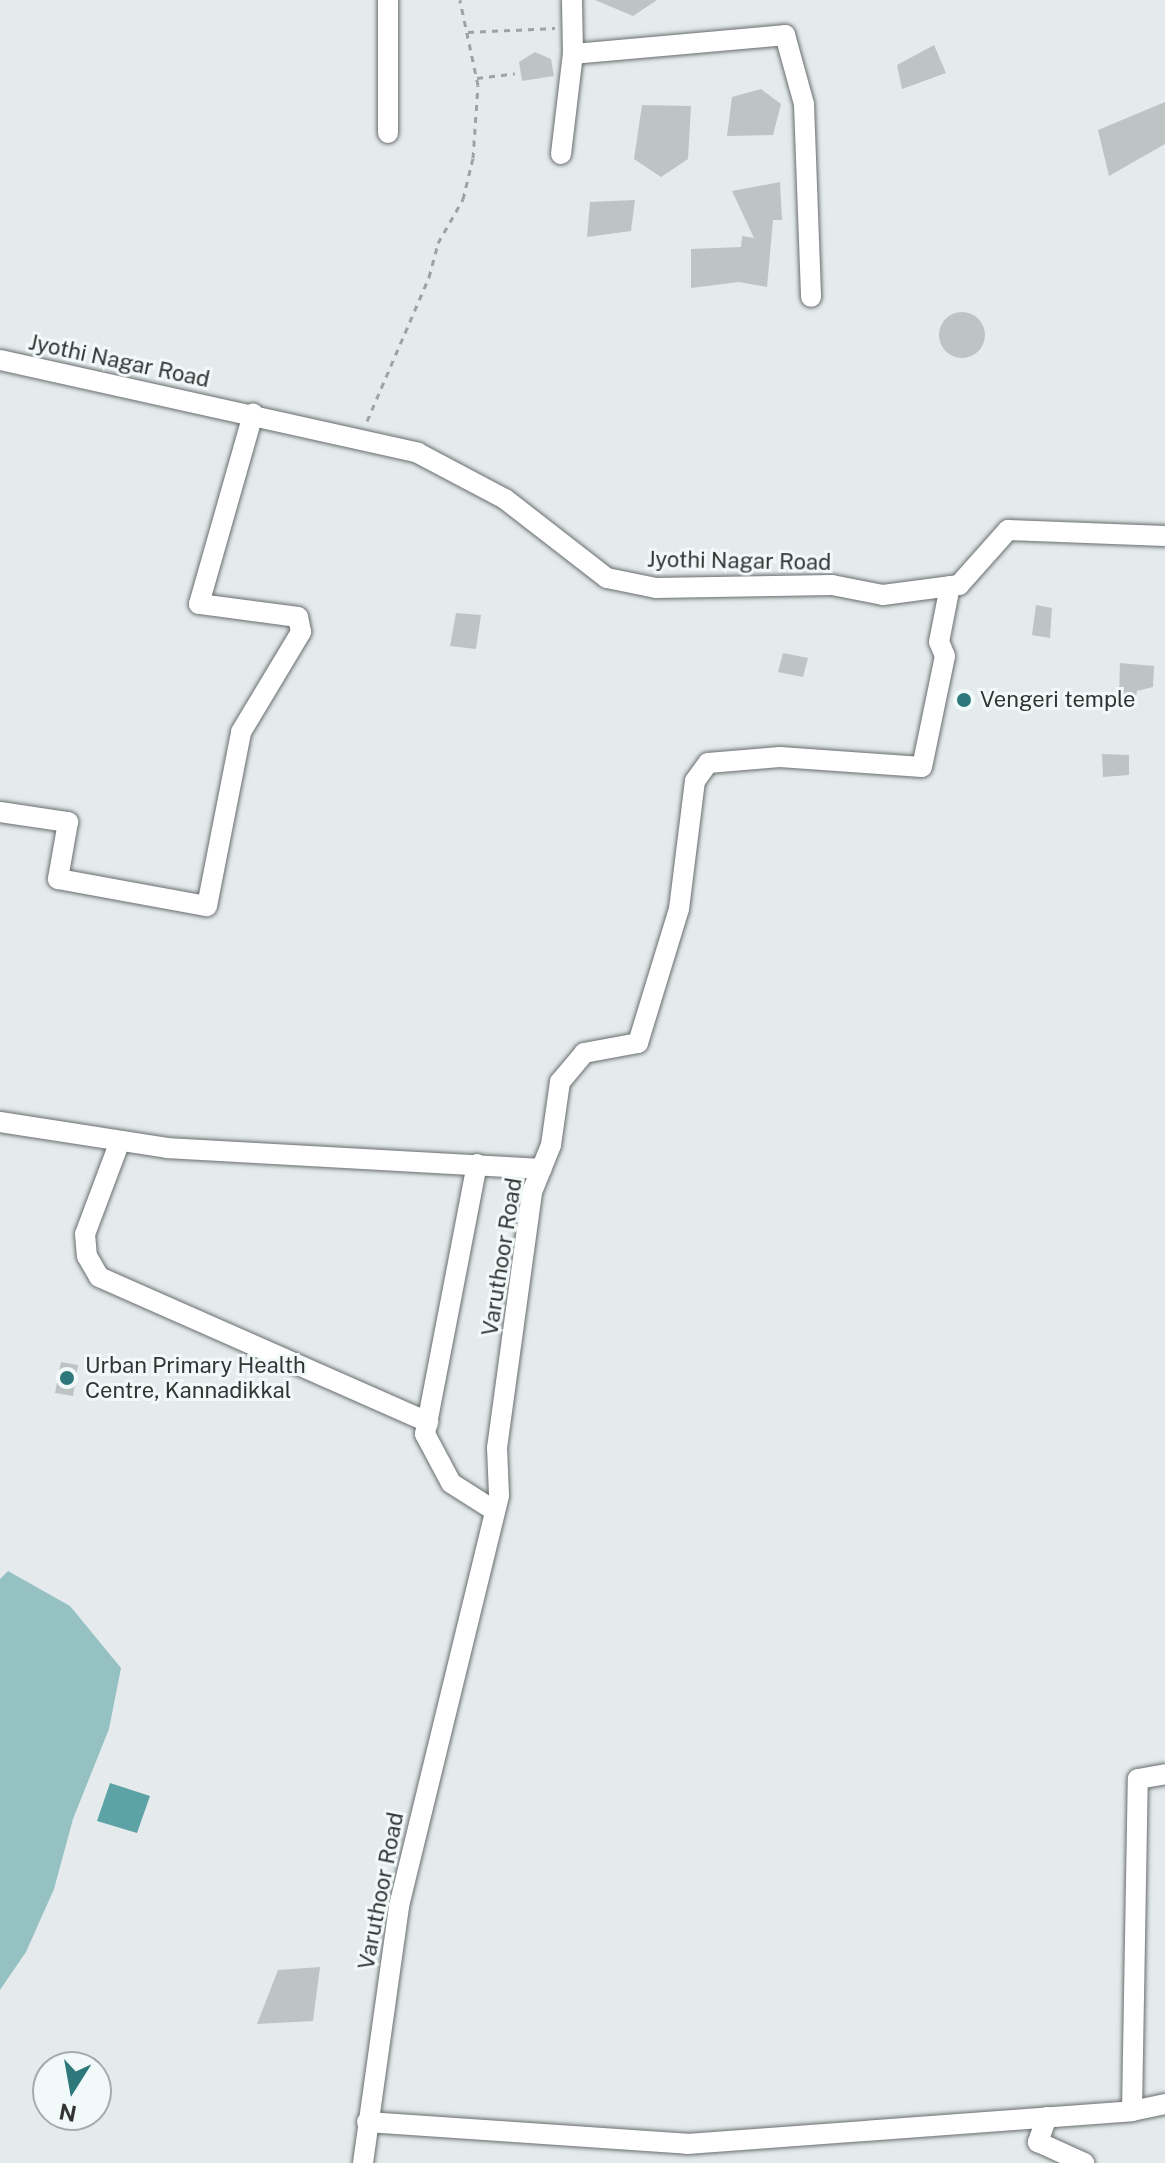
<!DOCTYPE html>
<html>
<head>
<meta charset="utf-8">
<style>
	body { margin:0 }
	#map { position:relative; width:1165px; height:2163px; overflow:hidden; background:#e5ebec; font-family:"Public Sans",sans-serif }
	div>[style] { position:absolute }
	.green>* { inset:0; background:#95c1c3 }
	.water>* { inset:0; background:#5da2a5 }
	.building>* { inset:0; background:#bec4c4 }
	.round { border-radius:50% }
	.path>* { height:3px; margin-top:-1.5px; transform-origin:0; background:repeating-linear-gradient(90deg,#9ea2a3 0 6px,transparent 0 12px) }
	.roads { filter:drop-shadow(0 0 2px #686d6e) drop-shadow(0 0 2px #686d6e) }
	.minor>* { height:20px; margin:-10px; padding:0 10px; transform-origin:10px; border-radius:10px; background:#fff }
	.dots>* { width:22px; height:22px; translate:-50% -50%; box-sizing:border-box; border:4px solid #f2f9f9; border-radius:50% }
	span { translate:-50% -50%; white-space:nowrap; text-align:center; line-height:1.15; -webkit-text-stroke:6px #f2f9f9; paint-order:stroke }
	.street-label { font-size:22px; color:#333535 }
	.poi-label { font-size:22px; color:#333535 }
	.left { translate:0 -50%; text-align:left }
	.north { position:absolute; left:32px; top:2051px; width:80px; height:80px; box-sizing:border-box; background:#f2f9f9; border:2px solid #a6abab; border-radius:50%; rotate:191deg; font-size:22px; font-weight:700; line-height:32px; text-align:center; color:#333535 }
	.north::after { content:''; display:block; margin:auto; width:28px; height:36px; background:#2e787b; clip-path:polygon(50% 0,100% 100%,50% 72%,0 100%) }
</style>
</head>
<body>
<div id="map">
	<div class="green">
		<div style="clip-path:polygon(8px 1571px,70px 1606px,121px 1668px,109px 1729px,73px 1819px,54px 1889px,26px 1952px,0 1990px,0 1579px)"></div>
	</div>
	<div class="water">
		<div style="clip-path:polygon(110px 1783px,150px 1796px,137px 1833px,97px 1821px)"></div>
	</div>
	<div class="building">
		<div style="clip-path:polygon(595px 0,657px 0,633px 16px)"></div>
		<div style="clip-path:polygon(934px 45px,946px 73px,902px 89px,897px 65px)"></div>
		<div style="clip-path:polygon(535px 52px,551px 59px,554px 76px,522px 81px,519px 62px)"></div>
		<div style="clip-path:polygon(761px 89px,781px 104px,773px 135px,727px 136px,732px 97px)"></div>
		<div style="clip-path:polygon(1165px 102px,1165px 144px,1109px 176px,1098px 130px)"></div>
		<div style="clip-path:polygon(642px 105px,691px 106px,688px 159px,661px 177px,634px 159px)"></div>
		<div style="clip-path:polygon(780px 182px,782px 220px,773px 220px,767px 287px,739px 282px,691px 288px,691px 249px,741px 247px,742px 236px,754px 238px,732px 191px)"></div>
		<div style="clip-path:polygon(635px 200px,631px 231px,587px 237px,590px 202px)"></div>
		<div class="round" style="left:939px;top:312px;width:46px;height:46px"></div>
		<div style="clip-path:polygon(1036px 605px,1052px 608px,1050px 638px,1032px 635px)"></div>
		<div style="clip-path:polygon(456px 613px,481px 615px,476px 649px,450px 646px)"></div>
		<div style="clip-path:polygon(783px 653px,808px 658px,803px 677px,778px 672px)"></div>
		<div style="clip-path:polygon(1120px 663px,1154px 666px,1153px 687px,1137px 691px,1136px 697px,1119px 695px)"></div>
		<div style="clip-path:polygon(1102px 754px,1129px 755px,1129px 775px,1103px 777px)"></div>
		<div style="clip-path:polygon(61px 1362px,78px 1365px,73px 1396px,55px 1393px)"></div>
		<div style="clip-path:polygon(320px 1967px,313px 2021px,257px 2024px,278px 1970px)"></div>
	</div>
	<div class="path">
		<div style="left:468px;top:32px;width:87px;rotate:-2.6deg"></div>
		<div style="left:477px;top:78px;width:38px;rotate:-7deg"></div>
		<div style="left:367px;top:421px;width:157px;rotate:-66.7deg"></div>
		<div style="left:429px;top:277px;width:35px;rotate:-75deg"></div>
		<div style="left:438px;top:243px;width:51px;rotate:-60.4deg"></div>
		<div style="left:463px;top:199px;width:42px;rotate:-76.3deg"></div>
		<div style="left:473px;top:158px;width:73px;rotate:-86.1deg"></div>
		<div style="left:478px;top:85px;width:87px;rotate:-102deg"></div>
	</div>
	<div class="roads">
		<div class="minor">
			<div style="left:388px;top:0;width:133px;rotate:90deg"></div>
			<div style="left:573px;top:54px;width:213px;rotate:-5.1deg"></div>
			<div style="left:785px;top:35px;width:72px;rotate:74.6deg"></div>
			<div style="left:804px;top:104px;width:193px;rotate:87.9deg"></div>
			<div style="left:561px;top:154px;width:101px;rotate:-83.2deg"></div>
			<div style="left:573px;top:54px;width:54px;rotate:-91.1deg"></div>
			<div style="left:0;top:360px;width:428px;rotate:12.5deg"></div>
			<div style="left:418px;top:453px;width:98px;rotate:27.9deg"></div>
			<div style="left:505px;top:499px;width:129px;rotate:37.8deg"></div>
			<div style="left:607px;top:578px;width:50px;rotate:11.5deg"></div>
			<div style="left:656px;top:588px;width:176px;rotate:-1deg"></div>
			<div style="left:832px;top:585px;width:52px;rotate:11.1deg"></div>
			<div style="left:883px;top:595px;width:77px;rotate:-7.5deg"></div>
			<div style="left:959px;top:585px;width:74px;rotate:-48.3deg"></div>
			<div style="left:1008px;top:530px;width:157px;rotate:2.2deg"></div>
			<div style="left:0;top:812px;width:69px;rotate:8.4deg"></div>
			<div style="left:68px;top:822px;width:58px;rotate:100deg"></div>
			<div style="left:58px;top:879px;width:151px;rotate:10.3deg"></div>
			<div style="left:207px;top:906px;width:177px;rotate:-78.9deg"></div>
			<div style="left:241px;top:732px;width:117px;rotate:-59deg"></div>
			<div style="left:301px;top:632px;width:15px;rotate:-101deg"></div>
			<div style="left:298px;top:617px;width:100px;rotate:-172.5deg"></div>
			<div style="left:199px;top:604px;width:198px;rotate:-74.1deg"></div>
			<div style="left:0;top:1122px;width:169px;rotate:8.8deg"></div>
			<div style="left:167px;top:1148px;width:375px;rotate:3.2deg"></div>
			<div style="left:120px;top:1141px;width:99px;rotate:110.6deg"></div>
			<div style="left:85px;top:1234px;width:22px;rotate:85deg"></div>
			<div style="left:87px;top:1256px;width:24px;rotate:60deg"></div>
			<div style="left:99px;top:1277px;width:360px;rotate:23.8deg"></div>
			<div style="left:477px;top:1164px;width:275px;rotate:100.9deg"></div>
			<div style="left:425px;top:1434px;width:55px;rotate:62deg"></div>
			<div style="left:451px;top:1483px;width:52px;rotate:32.5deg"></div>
			<div style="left:1132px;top:2111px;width:34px;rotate:-12deg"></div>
			<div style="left:1047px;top:2117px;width:27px;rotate:110deg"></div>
			<div style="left:1038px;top:2142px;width:51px;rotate:24.5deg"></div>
			<div style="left:367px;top:2122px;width:321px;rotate:3.9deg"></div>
			<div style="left:687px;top:2144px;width:446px;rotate:-4.2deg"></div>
			<div style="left:1132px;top:2111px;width:332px;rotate:-89deg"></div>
			<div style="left:1138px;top:1779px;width:27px;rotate:-10deg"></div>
			<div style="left:363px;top:2163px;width:260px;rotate:-82deg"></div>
			<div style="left:399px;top:1906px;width:423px;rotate:-76.3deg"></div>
			<div style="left:499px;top:1495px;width:47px;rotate:-92.4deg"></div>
			<div style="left:497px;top:1448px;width:258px;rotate:-82.2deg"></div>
			<div style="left:532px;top:1192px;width:51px;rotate:-68deg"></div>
			<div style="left:551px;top:1145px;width:64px;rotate:-81.9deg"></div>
			<div style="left:560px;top:1082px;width:38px;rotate:-50deg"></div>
			<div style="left:584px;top:1053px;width:55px;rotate:-10.5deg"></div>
			<div style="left:638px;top:1043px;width:140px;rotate:-73deg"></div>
			<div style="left:679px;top:909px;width:129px;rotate:-82.9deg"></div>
			<div style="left:695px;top:781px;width:22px;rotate:-54deg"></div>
			<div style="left:708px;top:763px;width:72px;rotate:-4.8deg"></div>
			<div style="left:780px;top:757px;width:142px;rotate:4deg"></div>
			<div style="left:922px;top:767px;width:113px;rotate:-78.3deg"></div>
			<div style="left:945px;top:656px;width:15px;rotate:-113deg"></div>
			<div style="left:939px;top:642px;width:57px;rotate:-78.9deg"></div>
		</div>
	</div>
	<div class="dots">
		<div style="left:964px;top:700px;background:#2e787b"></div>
		<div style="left:67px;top:1378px;background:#2e787b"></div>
	</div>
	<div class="street-label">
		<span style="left:119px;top:361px;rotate:12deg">Jyothi Nagar Road</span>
		<span style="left:739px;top:561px;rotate:1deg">Jyothi Nagar Road</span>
		<span style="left:502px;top:1257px;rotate:-81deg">Varuthoor Road</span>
		<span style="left:381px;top:1891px;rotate:-79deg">Varuthoor Road</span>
	</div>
	<div class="poi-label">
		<span class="left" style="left:980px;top:700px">Vengeri temple</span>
		<span class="left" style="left:85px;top:1378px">Urban Primary Health<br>Centre, Kannadikkal</span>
	</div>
	<div class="north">N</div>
</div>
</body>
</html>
